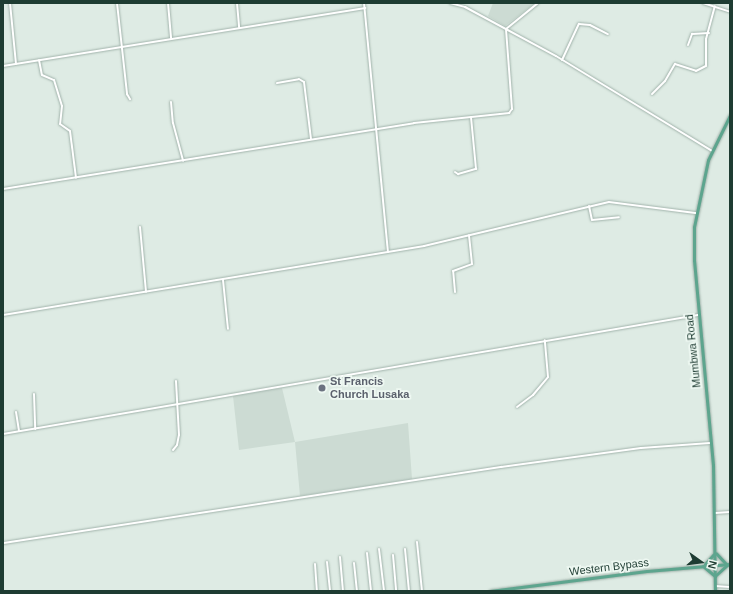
<!DOCTYPE html>
<html>
<head>
<meta charset="utf-8">
<style>
	body { margin:0 }
	#map { position:relative; width:733px; height:594px; overflow:hidden; background:#deebe4; font-family:Helvetica,sans-serif }
	div>[style] { position:absolute }
	.built>* { inset:0; background:#ccdbd3 }
	.roads { filter:drop-shadow(0 0 1px #a1b3ab) drop-shadow(0 0 1px #a1b3ab) }
	.minor>* { height:2px; margin:-1px; padding:0 1px; transform-origin:1px; border-radius:1px; background:#fff }
	.primary>* { height:3px; margin:-1.5px; padding:0 1.5px; transform-origin:1.5px; border-radius:1.5px; background:#5da58e }
	.dots>* { width:11px; height:11px; translate:-50% -50%; box-sizing:border-box; border:2px solid #eef8f2; border-radius:50% }
	span { translate:-50% -50%; white-space:nowrap; text-align:center; line-height:1.15; -webkit-text-stroke:3.5px #eef8f2; paint-order:stroke }
	.street-label { font-size:11px; color:#1e3c32 }
	.worship-label { font-size:11px; color:#5b616d; font-weight:700 }
	.left { translate:0 -50%; text-align:left }
	.frame { position:absolute; inset:0; border:4px solid #1e3c32; pointer-events:none }
	.north { position:absolute; left:681px; top:542px; width:40px; height:40px; -webkit-text-stroke:3px #eef8f2; paint-order:stroke; rotate:104deg; font-size:11px; font-weight:700; line-height:16px; text-align:center; color:#1e3c32 }
	.north::after { content:''; display:block; margin:auto; width:14px; height:18px; background:#1e3c32; clip-path:polygon(50% 0,100% 100%,50% 72%,0 100%) }
</style>
</head>
<body>
<div id="map">
	<div class="built">
		<div style="clip-path:polygon(493px 3px,535px 3px,505px 26px,488px 16px)"></div>
		<div style="clip-path:polygon(282px 388px,295px 442px,408px 423px,412px 479px,300px 496px,295px 442px,239px 450px,233px 396px)"></div>
	</div>
	<div class="roads">
		<div class="minor">
			<div style="left:10px;top:3px;width:61px;rotate:84.4deg"></div>
			<div style="left:117px;top:3px;width:92px;rotate:83.7deg"></div>
			<div style="left:127px;top:94px;width:6px;rotate:59deg"></div>
			<div style="left:168px;top:3px;width:35px;rotate:85deg"></div>
			<div style="left:237px;top:3px;width:25px;rotate:85deg"></div>
			<div style="left:364px;top:3px;width:250px;rotate:84.5deg"></div>
			<div style="left:450px;top:3px;width:16px;rotate:15deg"></div>
			<div style="left:465px;top:7px;width:103px;rotate:28.3deg"></div>
			<div style="left:556px;top:56px;width:183px;rotate:31.3deg"></div>
			<div style="left:703px;top:3px;width:28px;rotate:18deg"></div>
			<div style="left:688px;top:45px;width:12px;rotate:-70deg"></div>
			<div style="left:692px;top:34px;width:17px;rotate:-3deg"></div>
			<div style="left:39px;top:60px;width:15px;rotate:79deg"></div>
			<div style="left:42px;top:75px;width:13px;rotate:23deg"></div>
			<div style="left:54px;top:80px;width:27px;rotate:73deg"></div>
			<div style="left:62px;top:106px;width:18px;rotate:96deg"></div>
			<div style="left:60px;top:124px;width:12px;rotate:35deg"></div>
			<div style="left:70px;top:131px;width:47px;rotate:82.7deg"></div>
			<div style="left:562px;top:60px;width:40px;rotate:-65deg"></div>
			<div style="left:579px;top:24px;width:11px;rotate:5deg"></div>
			<div style="left:590px;top:25px;width:20px;rotate:27deg"></div>
			<div style="left:3px;top:66px;width:367px;rotate:-9.1deg"></div>
			<div style="left:277px;top:83px;width:22px;rotate:-10deg"></div>
			<div style="left:299px;top:79px;width:6px;rotate:31deg"></div>
			<div style="left:304px;top:82px;width:57px;rotate:83deg"></div>
			<div style="left:652px;top:94px;width:18px;rotate:-45deg"></div>
			<div style="left:665px;top:81px;width:20px;rotate:-60deg"></div>
			<div style="left:675px;top:64px;width:22px;rotate:18deg"></div>
			<div style="left:696px;top:71px;width:11px;rotate:-27deg"></div>
			<div style="left:706px;top:66px;width:27px;rotate:-90deg"></div>
			<div style="left:706px;top:39px;width:34px;rotate:-75deg"></div>
			<div style="left:171px;top:102px;width:21px;rotate:85deg"></div>
			<div style="left:173px;top:123px;width:39px;rotate:75deg"></div>
			<div style="left:455px;top:172px;width:4px;rotate:34deg"></div>
			<div style="left:458px;top:174px;width:19px;rotate:-16deg"></div>
			<div style="left:476px;top:169px;width:52px;rotate:-95.5deg"></div>
			<div style="left:3px;top:189px;width:416px;rotate:-9.1deg"></div>
			<div style="left:414px;top:123px;width:96px;rotate:-6deg"></div>
			<div style="left:509px;top:113px;width:5px;rotate:-53deg"></div>
			<div style="left:512px;top:109px;width:80px;rotate:-94.3deg"></div>
			<div style="left:506px;top:29px;width:41px;rotate:-39.1deg"></div>
			<div style="left:589px;top:206px;width:14px;rotate:78deg"></div>
			<div style="left:592px;top:220px;width:27px;rotate:-6deg"></div>
			<div style="left:140px;top:227px;width:65px;rotate:84.7deg"></div>
			<div style="left:223px;top:280px;width:49px;rotate:84.2deg"></div>
			<div style="left:455px;top:292px;width:21px;rotate:-95deg"></div>
			<div style="left:453px;top:271px;width:20px;rotate:-20deg"></div>
			<div style="left:472px;top:264px;width:29px;rotate:-96deg"></div>
			<div style="left:3px;top:315px;width:427px;rotate:-9.3deg"></div>
			<div style="left:424px;top:246px;width:190px;rotate:-13.4deg"></div>
			<div style="left:609px;top:202px;width:87px;rotate:7.3deg"></div>
			<div style="left:34px;top:394px;width:35px;rotate:88deg"></div>
			<div style="left:517px;top:407px;width:20px;rotate:-37deg"></div>
			<div style="left:533px;top:395px;width:23px;rotate:-50deg"></div>
			<div style="left:548px;top:377px;width:37px;rotate:-95deg"></div>
			<div style="left:16px;top:412px;width:19px;rotate:81deg"></div>
			<div style="left:3px;top:434px;width:705px;rotate:-9.72deg"></div>
			<div style="left:173px;top:450px;width:6px;rotate:-51deg"></div>
			<div style="left:177px;top:445px;width:10px;rotate:-79deg"></div>
			<div style="left:179px;top:435px;width:54px;rotate:-93.2deg"></div>
			<div style="left:715px;top:513px;width:15px;rotate:-4deg"></div>
			<div style="left:417px;top:542px;width:49px;rotate:84.2deg"></div>
			<div style="left:3px;top:543px;width:504px;rotate:-8.68deg"></div>
			<div style="left:501px;top:467px;width:141px;rotate:-7.7deg"></div>
			<div style="left:641px;top:448px;width:69px;rotate:-4.1deg"></div>
			<div style="left:379px;top:549px;width:42px;rotate:83.2deg"></div>
			<div style="left:405px;top:549px;width:42px;rotate:84.6deg"></div>
			<div style="left:367px;top:553px;width:38px;rotate:84deg"></div>
			<div style="left:393px;top:555px;width:36px;rotate:85deg"></div>
			<div style="left:340px;top:557px;width:34px;rotate:85deg"></div>
			<div style="left:327px;top:562px;width:29px;rotate:84deg"></div>
			<div style="left:354px;top:563px;width:28px;rotate:84deg"></div>
			<div style="left:315px;top:564px;width:27px;rotate:86deg"></div>
			<div style="left:715px;top:586px;width:15px;rotate:4deg"></div>
		</div>
		<div class="primary">
			<div style="left:705px;top:564px;width:13px;rotate:-48deg"></div>
			<div style="left:703px;top:566px;width:16px;rotate:40deg"></div>
			<div style="left:716px;top:575px;width:15px;rotate:-42deg"></div>
			<div style="left:727px;top:565px;width:16px;rotate:-133deg"></div>
			<div style="left:490px;top:591px;width:158px;rotate:-7.3deg"></div>
			<div style="left:647px;top:571px;width:83px;rotate:-4.8deg"></div>
			<div style="left:715px;top:591px;width:126px;rotate:-90.9deg"></div>
			<div style="left:713px;top:465px;width:206px;rotate:-95.3deg"></div>
			<div style="left:694px;top:260px;width:33px;rotate:-90deg"></div>
			<div style="left:694px;top:227px;width:68px;rotate:-78.2deg"></div>
			<div style="left:708px;top:160px;width:50px;rotate:-63.9deg"></div>
		</div>
	</div>
	<div class="dots">
		<div style="left:322px;top:388px;background:#6b7280"></div>
	</div>
	<div class="street-label">
		<span style="left:693px;top:351px;rotate:-96deg">Mumbwa Road</span>
		<span style="left:609px;top:567px;rotate:-7deg">Western Bypass</span>
	</div>
	<div class="worship-label">
		<span class="left" style="left:330px;top:388px">St Francis<br>Church Lusaka</span>
	</div>
	<div class="frame"></div>
	<div class="north">N</div>
</div>
</body>
</html>
